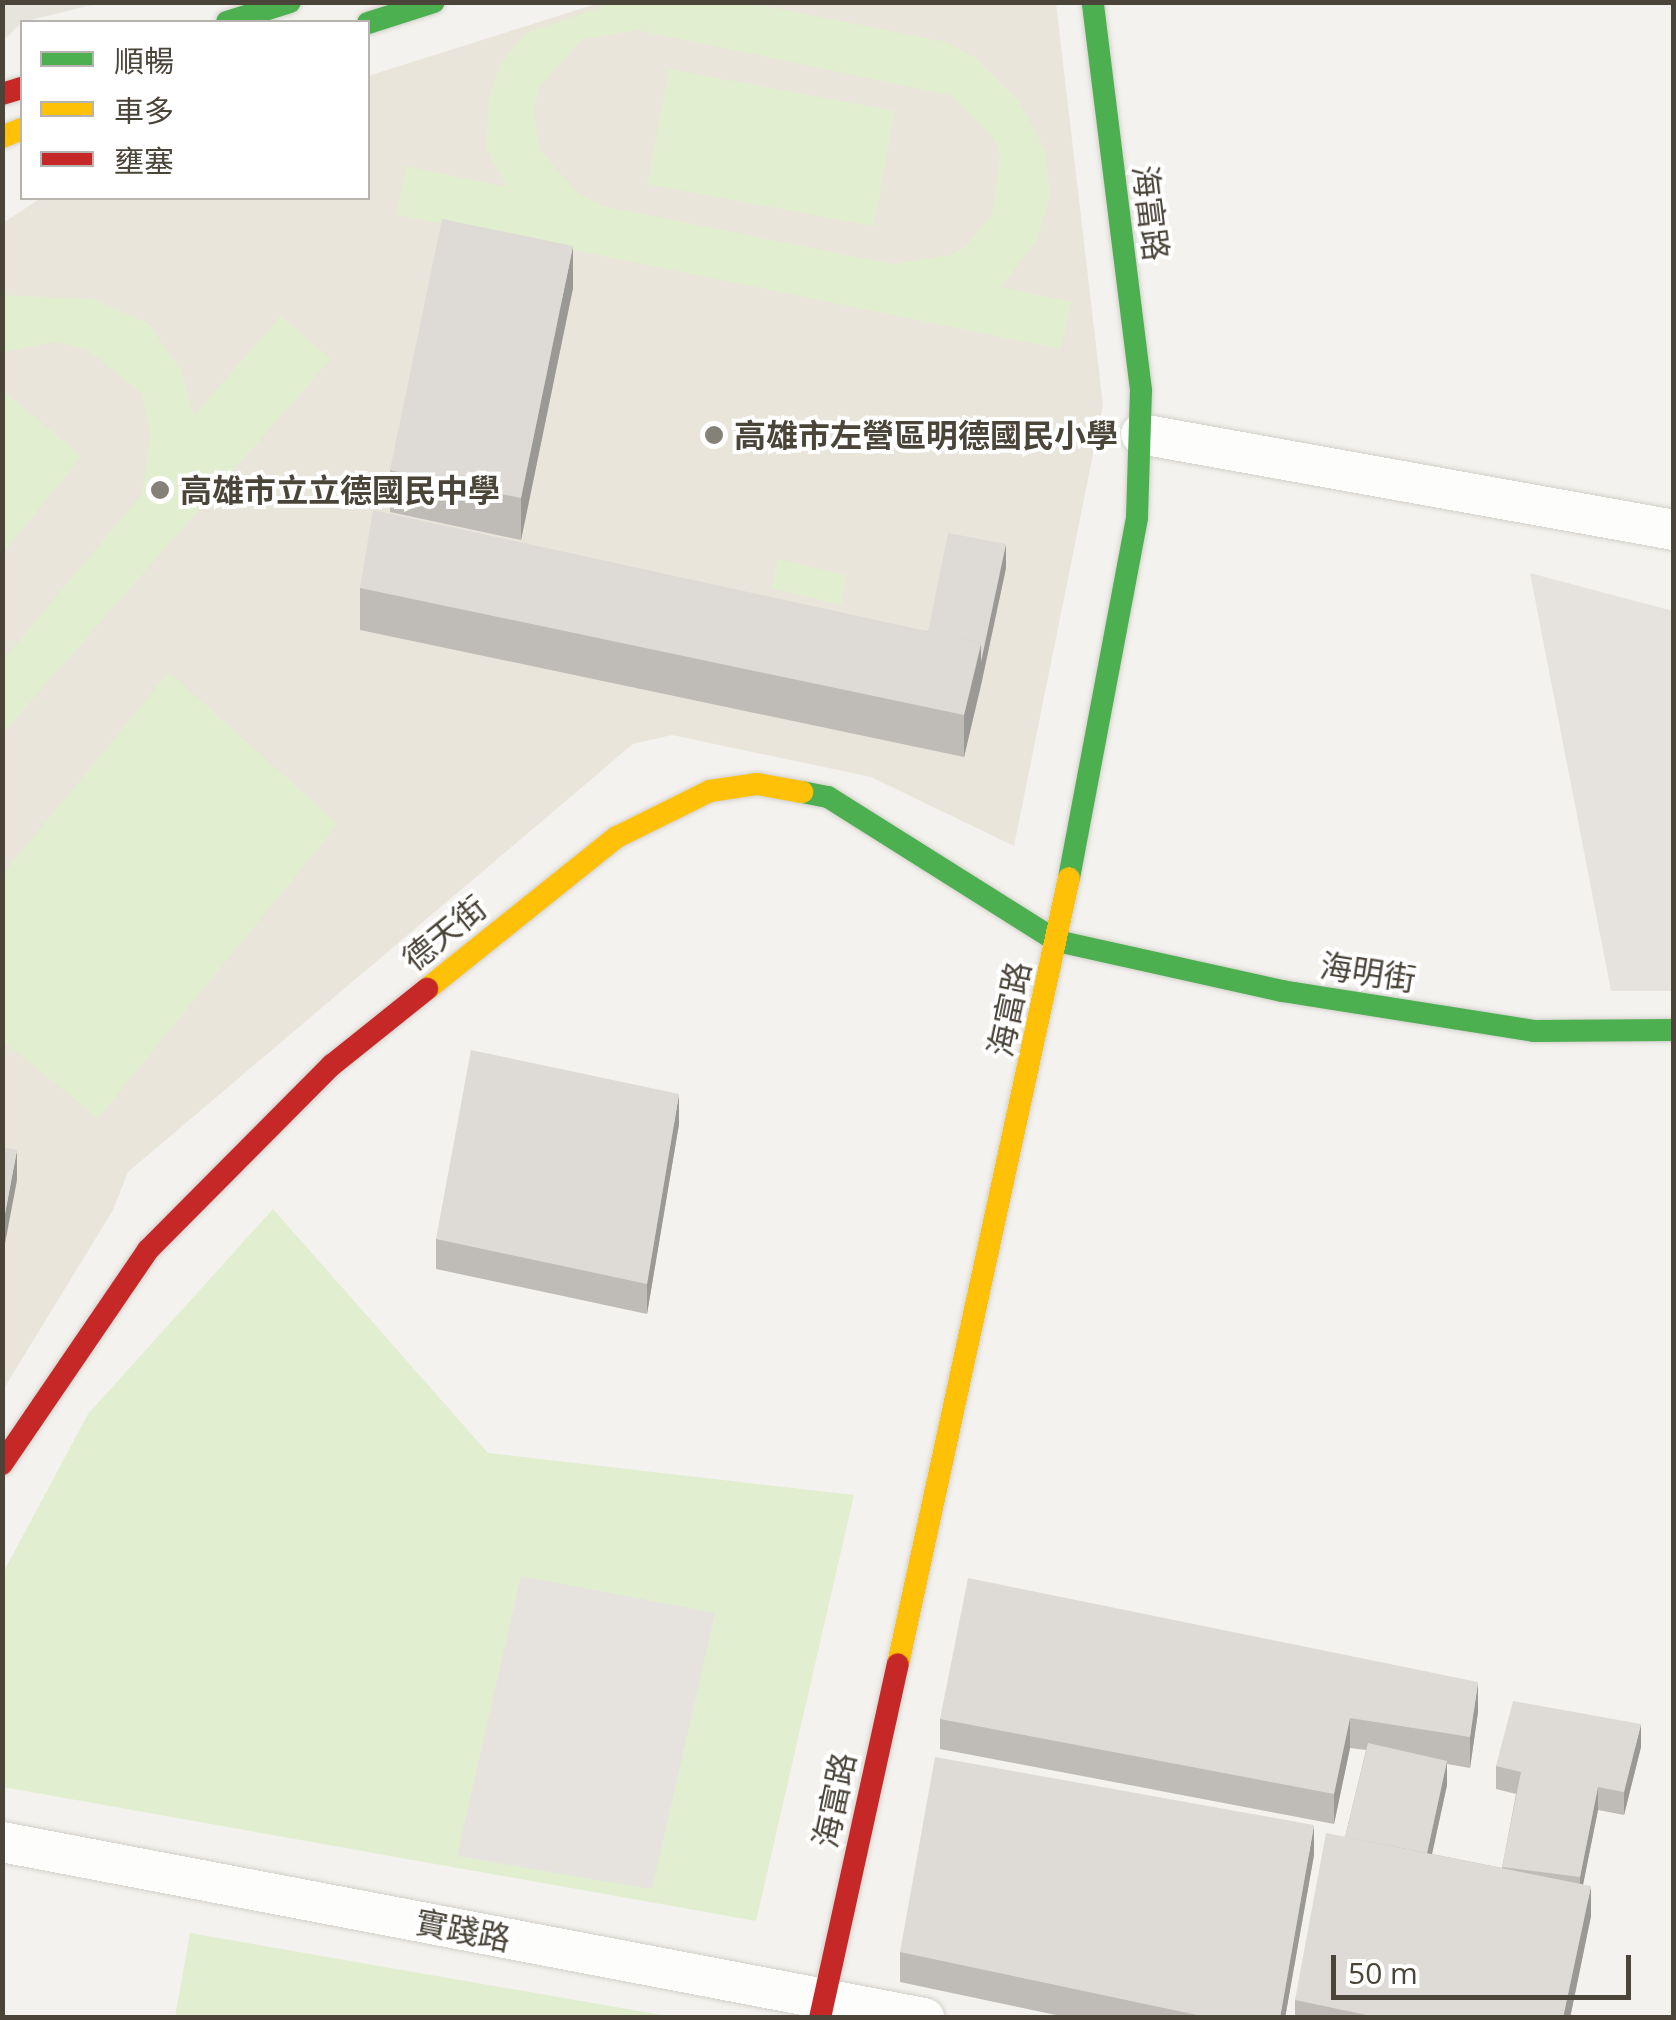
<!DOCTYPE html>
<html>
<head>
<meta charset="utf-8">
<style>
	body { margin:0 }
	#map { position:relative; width:1676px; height:2020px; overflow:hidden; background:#f4f2ee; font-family:"Open Sans","Noto Sans TC",sans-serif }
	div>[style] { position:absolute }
	.residential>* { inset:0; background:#e7e4dc }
	.education>* { inset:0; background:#eae5da }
	.green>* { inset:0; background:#e1eecf }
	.parking>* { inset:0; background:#e6e3df }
	.roads { filter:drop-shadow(0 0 2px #d2d0cb) drop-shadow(0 0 2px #d2d0cb) }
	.street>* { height:40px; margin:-20px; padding:0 20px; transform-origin:20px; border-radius:20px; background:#fdfdfc }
	.fast>* { height:22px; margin:-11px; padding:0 11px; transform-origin:11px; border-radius:11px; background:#4caf50 }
	.slow>* { height:22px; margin:-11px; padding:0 11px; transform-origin:11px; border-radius:11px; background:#ffc107 }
	.jam>* { height:22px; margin:-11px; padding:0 11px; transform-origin:11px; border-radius:11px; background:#c62828 }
	.wall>* { inset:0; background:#bfbcb8 }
	.shaded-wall>* { inset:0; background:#9b9996 }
	.building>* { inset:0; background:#dedbd6 }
	.dots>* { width:28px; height:28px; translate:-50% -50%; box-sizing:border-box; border:5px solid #fff; border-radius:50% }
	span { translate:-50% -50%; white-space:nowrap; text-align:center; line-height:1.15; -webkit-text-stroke:8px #fff; paint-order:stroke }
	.street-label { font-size:32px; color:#4b4439 }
	.poi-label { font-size:32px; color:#4b4439; font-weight:700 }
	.left { translate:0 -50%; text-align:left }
	.frame { position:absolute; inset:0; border:5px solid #4b4439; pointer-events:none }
	.legend { position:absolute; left:20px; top:20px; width:350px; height:180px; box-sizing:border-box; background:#fff; border:2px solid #b7b4b0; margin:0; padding:12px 18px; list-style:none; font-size:30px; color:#4b4439 }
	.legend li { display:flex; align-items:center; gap:20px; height:50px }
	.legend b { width:50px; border:2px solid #b7b4b0 }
	.scale { position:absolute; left:1331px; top:1955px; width:300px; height:45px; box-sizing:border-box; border:5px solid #4b4439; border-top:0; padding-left:12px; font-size:30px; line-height:35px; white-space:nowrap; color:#4b4439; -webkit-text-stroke:8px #fff; paint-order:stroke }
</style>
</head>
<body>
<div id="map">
	<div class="residential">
		<div style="clip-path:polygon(3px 2px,100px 2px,100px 3px,22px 22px,3px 41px)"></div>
	</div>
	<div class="education">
		<div style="clip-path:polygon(599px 3px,1056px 3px,1103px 405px,1014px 846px,871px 777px,672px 735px,633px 744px,128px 1172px,113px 1210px,3px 1390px,3px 223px,41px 198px,368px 198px,368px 76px)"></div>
	</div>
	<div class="green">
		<div style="clip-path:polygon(evenodd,614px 3px,751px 3px,946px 42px,974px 57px,1018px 100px,1046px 152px,1050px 196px,1038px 238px,1001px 287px,1072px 302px,1061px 349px,396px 214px,406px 166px,507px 187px,486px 148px,489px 97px,500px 65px,525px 33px,614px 3px,637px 30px,950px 95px,994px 139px,1000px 157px,992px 214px,967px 245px,951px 255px,892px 264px,603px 206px,579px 194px,539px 149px,534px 107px,541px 86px,581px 40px,637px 30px)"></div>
		<div style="clip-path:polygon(669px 69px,895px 111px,874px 226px,647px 184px)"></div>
		<div style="clip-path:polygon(3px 295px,92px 299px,148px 323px,182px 372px,194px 415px,281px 316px,331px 359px,3px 733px,3px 660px,142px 494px,150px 434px,142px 394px,87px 349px,54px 342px,3px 352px)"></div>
		<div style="clip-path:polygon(3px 391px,82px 456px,3px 553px,2px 391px)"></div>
		<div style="clip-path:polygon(778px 559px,846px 575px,842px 605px,771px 588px)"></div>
		<div style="clip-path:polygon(169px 672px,338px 824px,98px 1118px,3px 1041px,3px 874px)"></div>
		<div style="clip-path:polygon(273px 1209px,488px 1453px,854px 1495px,756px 1921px,3px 1787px,3px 1573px,88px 1414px)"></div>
		<div style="clip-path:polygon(190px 1933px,673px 2017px,175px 2017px)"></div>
	</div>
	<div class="parking">
		<div style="clip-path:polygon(1530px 573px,1673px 611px,1673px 991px,1611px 991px)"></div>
		<div style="clip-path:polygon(521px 1576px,715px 1613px,652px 1889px,457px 1856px)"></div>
	</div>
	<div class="roads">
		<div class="street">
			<div style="left:1141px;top:434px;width:542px;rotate:10.21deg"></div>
			<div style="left:2px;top:1842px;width:939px;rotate:10.81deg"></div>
		</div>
		<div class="fast">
			<div style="left:227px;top:22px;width:66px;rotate:-17.6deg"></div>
			<div style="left:368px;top:23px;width:69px;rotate:-17.7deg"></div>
			<div style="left:802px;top:792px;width:26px;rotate:11deg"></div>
			<div style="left:828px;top:797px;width:271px;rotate:32.2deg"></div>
			<div style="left:1057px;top:941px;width:230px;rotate:12.5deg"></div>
			<div style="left:1282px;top:991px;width:255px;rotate:9deg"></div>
			<div style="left:1534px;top:1031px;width:140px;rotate:-0.4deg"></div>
			<div style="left:1069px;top:878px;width:367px;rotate:-79.3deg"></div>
			<div style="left:1137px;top:517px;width:127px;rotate:-88.2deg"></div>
			<div style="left:1141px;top:390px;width:391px;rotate:-97.1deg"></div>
		</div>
		<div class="slow">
			<div style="left:2px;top:137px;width:22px;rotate:-22deg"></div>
			<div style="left:427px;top:989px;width:243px;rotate:-38.7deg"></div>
			<div style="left:617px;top:837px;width:104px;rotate:-26.3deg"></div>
			<div style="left:710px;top:791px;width:48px;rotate:-8.5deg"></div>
			<div style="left:757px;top:784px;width:46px;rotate:10.1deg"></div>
			<div style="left:898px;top:1664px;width:804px;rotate:-77.73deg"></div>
		</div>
		<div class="jam">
			<div style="left:2px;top:94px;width:21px;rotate:-17deg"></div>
			<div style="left:2px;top:1464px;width:259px;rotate:-55.7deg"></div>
			<div style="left:148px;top:1250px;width:261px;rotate:-45.2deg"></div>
			<div style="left:332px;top:1065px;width:122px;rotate:-38.7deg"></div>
			<div style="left:820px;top:2018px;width:362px;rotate:-77.6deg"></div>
		</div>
	</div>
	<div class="wall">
		<div style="clip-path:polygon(573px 288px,521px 540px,390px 512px,390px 470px)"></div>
		<div style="clip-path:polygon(1006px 568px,981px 685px,964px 757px,360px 630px,360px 588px,928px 631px)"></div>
		<div style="clip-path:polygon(679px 1124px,647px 1314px,436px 1269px,436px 1239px)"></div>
		<div style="clip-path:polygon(1478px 1712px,1470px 1768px,1447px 1764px,1447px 1785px,1432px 1854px,1502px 1868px,1516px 1794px,1496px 1789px,1496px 1766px,1641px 1747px,1624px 1815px,1598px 1810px,1583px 1884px,1591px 1916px,1570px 2018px,1295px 2018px,1295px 2000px,1345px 1837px,1366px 1750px,1350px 1748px,1334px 1824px,940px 1749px,940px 1719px)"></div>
		<div style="clip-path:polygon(1314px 1855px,1285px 2018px,1070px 2018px,900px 1982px,900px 1952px)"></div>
	</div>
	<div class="shaded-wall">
		<div style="clip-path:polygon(573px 246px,573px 288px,521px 540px,521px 498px)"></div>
		<div style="clip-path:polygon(1006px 544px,1006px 568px,981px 685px,964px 757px,964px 715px)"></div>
		<div style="clip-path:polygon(679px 1094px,679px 1124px,647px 1314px,647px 1284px)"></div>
		<div style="clip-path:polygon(17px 1150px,17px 1180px,3px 1254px,3px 1224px)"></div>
		<div style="clip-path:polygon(1478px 1682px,1478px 1712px,1470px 1768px,1470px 1737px)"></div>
		<div style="clip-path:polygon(1350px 1718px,1350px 1748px,1334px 1824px,1334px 1794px)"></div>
		<div style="clip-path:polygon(1641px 1724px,1641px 1747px,1624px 1815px,1624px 1792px)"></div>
		<div style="clip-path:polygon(1447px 1761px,1447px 1785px,1427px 1877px,1427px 1854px)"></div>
		<div style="clip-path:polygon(1598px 1787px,1598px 1810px,1580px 1900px,1580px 1877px)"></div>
		<div style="clip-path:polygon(1314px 1825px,1314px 1855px,1285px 2018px,1280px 2018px)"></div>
		<div style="clip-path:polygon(1591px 1886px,1591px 1916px,1570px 2018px,1563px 2018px)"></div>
	</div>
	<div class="building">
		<div style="clip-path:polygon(442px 219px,573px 246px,521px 498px,390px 470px)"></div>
		<div style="clip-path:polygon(373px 510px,981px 643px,964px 715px,360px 588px)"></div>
		<div style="clip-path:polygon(948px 533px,1006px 544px,981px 662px,981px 643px,928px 632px)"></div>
		<div style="clip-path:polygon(471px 1050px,679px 1094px,647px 1284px,436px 1239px)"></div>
		<div style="clip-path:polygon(2px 1147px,17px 1150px,3px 1224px,2px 1224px)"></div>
		<div style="clip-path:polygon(968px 1578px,1478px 1682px,1470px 1737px,1350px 1718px,1334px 1794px,940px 1719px)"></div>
		<div style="clip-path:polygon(1513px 1701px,1641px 1724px,1624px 1792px,1598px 1787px,1580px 1877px,1502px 1867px,1521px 1772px,1496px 1766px)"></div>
		<div style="clip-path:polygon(1368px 1743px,1447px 1761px,1427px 1853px,1345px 1837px)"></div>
		<div style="clip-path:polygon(935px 1757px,1314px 1825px,1280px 2018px,1211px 2018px,900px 1952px)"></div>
		<div style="clip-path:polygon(1326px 1833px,1591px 1886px,1563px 2018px,1381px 2018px,1295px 2000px)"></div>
	</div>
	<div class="dots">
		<div style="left:714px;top:435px;background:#868178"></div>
		<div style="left:160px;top:490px;background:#868178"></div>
	</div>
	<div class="street-label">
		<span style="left:1151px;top:213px;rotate:83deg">海富路</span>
		<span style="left:444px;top:933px;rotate:-39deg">德天街</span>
		<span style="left:1368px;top:972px;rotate:9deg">海明街</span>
		<span style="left:1009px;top:1009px;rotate:-78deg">海富路</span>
		<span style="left:834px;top:1800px;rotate:-78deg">海富路</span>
		<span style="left:463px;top:1930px;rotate:11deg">實踐路</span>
	</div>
	<div class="poi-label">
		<span class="left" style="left:734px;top:435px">高雄市左營區明德國民小學</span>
		<span class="left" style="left:180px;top:490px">高雄市立立德國民中學</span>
	</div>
	<div class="frame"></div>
	<ul class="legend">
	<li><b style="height:12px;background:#4caf50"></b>順暢</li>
	<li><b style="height:12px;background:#ffc107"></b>車多</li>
	<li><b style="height:12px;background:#c62828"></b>壅塞</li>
	</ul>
	<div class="scale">50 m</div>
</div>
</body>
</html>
